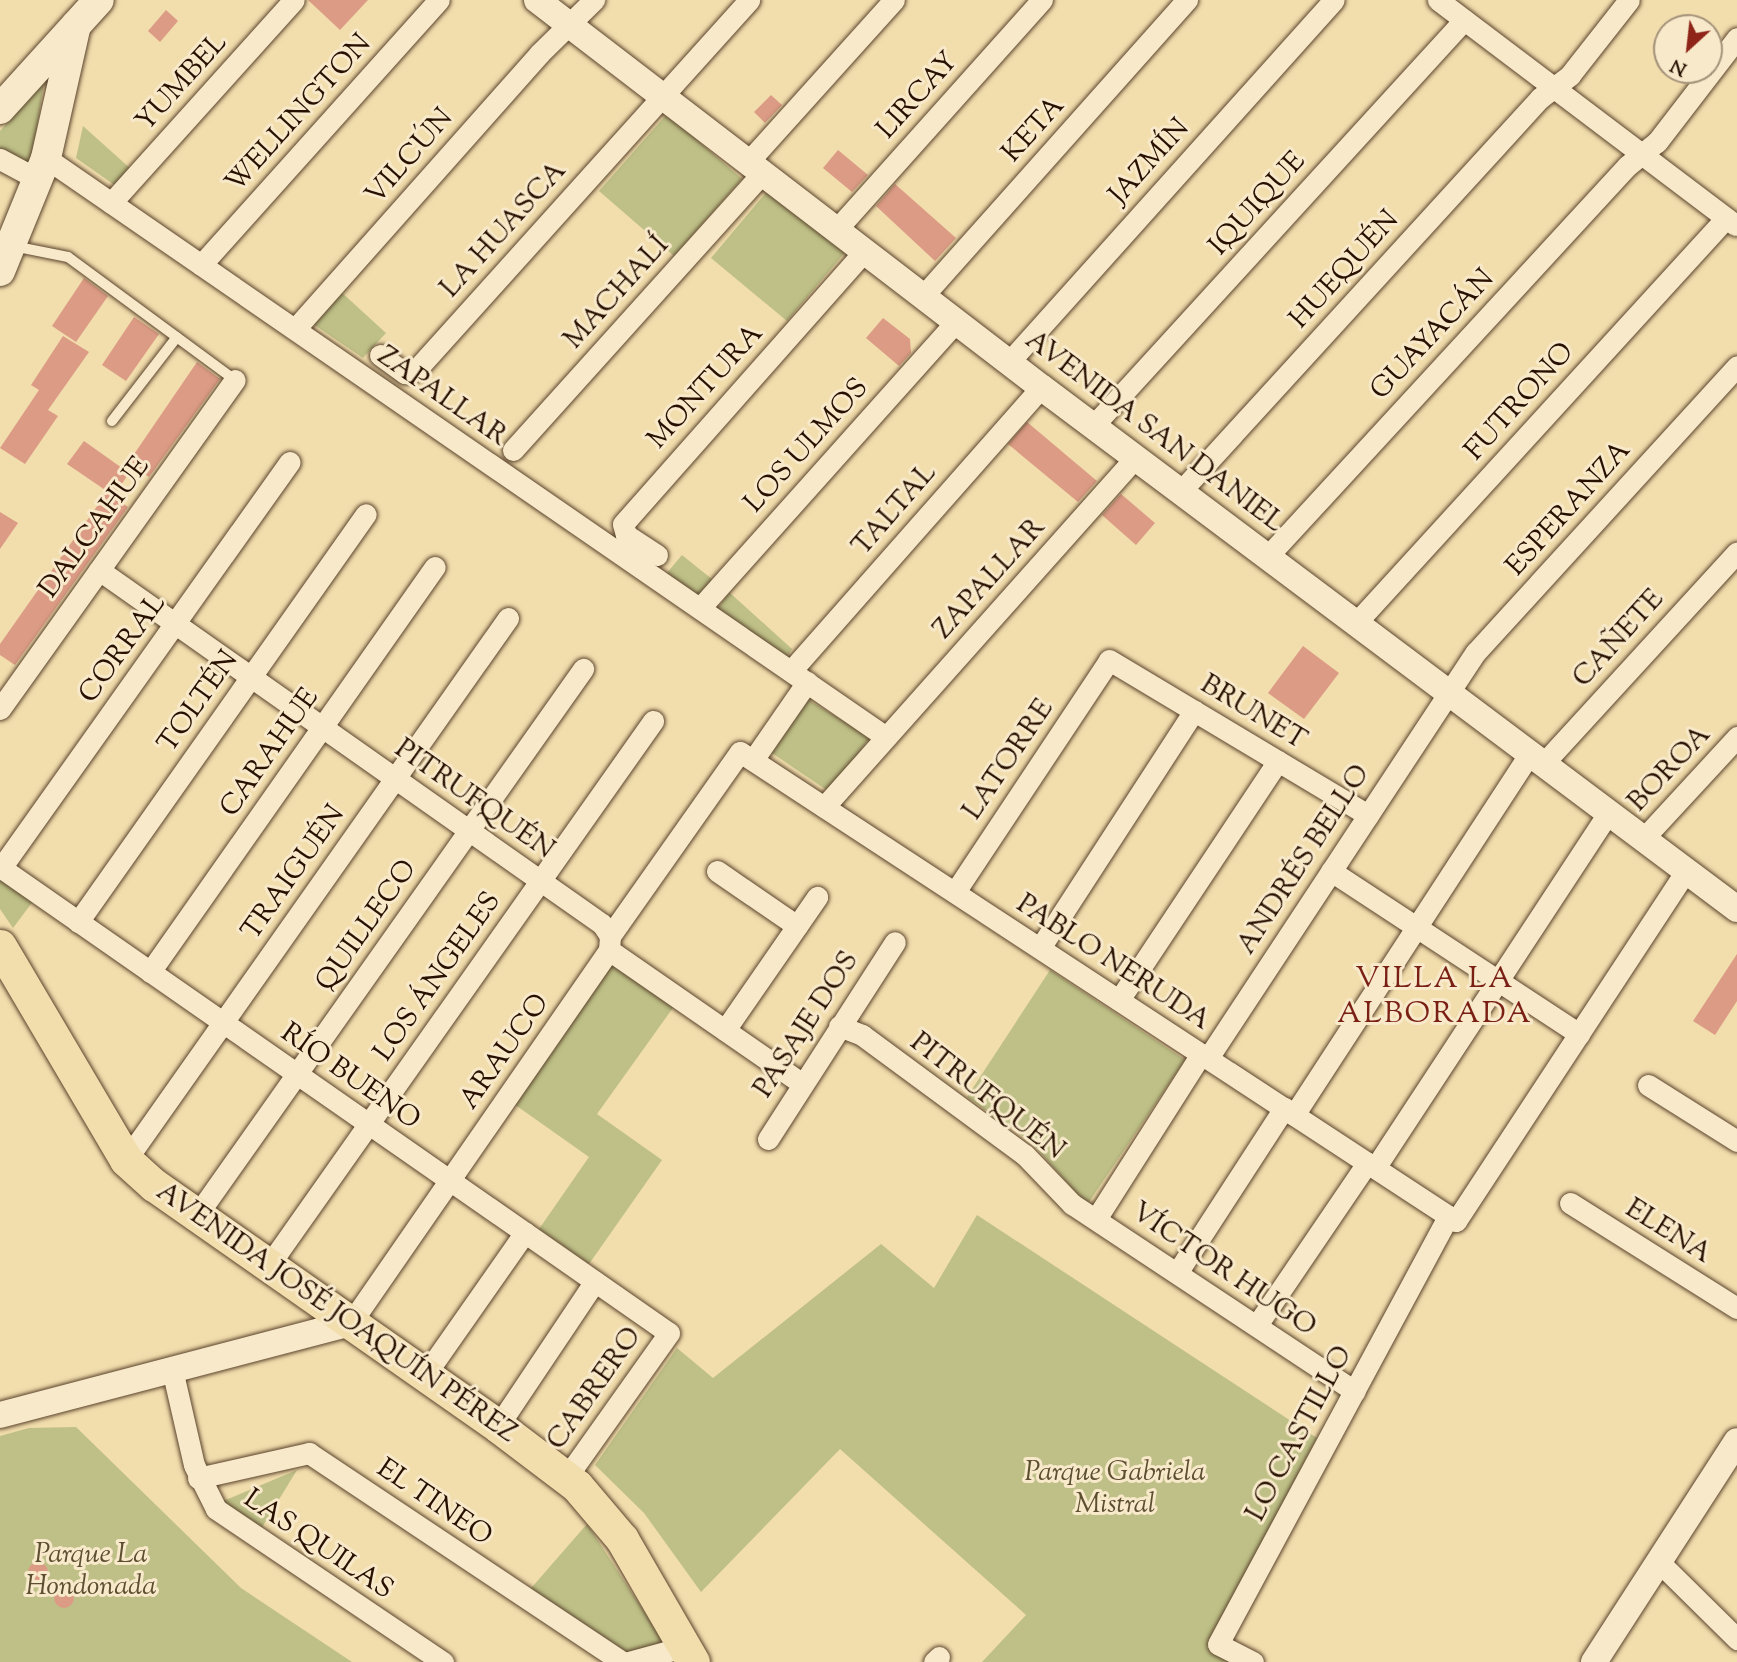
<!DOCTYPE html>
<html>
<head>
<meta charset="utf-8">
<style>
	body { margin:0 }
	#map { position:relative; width:1737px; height:1662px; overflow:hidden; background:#f2ddad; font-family:"Sorts Mill Goudy",serif }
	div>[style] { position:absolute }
	.green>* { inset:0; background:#bec087 }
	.building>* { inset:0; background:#dc9b85 }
	.round { border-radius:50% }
	.roads { filter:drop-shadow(0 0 2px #5a432c) drop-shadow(0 0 2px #5a432c) }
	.service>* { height:10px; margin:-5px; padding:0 5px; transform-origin:5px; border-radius:5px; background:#f7e9ca }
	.minor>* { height:21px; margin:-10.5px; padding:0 10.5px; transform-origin:10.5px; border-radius:10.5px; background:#f7e9ca }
	.tertiary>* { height:26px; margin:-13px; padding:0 13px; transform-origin:13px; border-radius:13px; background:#f7e9ca }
	.secondary>* { height:30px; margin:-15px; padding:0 15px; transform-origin:15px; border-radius:15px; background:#f7e9ca }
	.primary>* { height:33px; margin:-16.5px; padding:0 16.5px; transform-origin:16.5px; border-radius:16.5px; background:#f2ddad }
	span { translate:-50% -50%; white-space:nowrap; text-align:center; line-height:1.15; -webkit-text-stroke:6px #f7e9ca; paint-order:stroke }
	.street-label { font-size:28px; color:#281001 }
	.park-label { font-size:28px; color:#5c4e30; font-style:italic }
	.neighbourhood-label { font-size:30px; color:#7a1f14; letter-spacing:2px }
	.north { position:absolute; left:1653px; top:14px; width:70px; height:70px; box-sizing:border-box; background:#f7e9ca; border:2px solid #a4927a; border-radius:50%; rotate:207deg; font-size:19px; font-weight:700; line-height:28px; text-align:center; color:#281001 }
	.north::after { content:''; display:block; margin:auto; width:24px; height:32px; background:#8f2418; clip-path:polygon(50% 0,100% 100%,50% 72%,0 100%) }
</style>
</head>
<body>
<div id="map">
	<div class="green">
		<div style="clip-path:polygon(44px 82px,31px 168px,0 152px,0 131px)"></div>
		<div style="clip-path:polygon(667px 114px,742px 179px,674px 256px,599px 191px)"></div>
		<div style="clip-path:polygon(83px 126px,132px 170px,116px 186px,76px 158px)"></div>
		<div style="clip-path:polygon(770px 188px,846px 251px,787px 321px,711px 258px)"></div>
		<div style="clip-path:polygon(340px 291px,386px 333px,363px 358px,313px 324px)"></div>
		<div style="clip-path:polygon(682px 555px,713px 580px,698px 599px,666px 574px)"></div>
		<div style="clip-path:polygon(729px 592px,792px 649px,785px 659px,717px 610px)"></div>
		<div style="clip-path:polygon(805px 698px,870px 737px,831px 793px,769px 751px)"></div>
		<div style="clip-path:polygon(0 877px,34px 900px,13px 928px,0 909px)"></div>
		<div style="clip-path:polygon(614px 962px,675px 1005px,597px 1114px,662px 1160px,589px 1264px,539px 1229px,589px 1157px,514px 1104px)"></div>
		<div style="clip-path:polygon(1050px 970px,1185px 1060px,1087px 1205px,1030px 1141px,967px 1097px)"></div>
		<div style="clip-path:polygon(977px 1215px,1317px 1438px,1207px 1647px,1235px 1662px,982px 1662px,1026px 1615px,840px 1449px,701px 1592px,644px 1513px,595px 1465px,677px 1348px,713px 1378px,881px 1244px,934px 1288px)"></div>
		<div style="clip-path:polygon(76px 1427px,241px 1588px,352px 1662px,0 1662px,0 1436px,29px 1428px)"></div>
		<div style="clip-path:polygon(297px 1470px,261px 1529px,221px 1502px)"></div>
		<div style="clip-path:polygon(587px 1524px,668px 1648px,622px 1660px,526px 1594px)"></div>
	</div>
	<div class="building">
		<div style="clip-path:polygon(308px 0,368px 0,340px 30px)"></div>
		<div style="clip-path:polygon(166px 10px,178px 21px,160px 42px,148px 31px)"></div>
		<div style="clip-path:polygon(771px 95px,782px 105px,765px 123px,754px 112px)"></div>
		<div style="clip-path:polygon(838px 150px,868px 175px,852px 192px,823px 168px)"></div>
		<div style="clip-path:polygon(895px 184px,956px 238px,935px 261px,876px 206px)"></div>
		<div style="clip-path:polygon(84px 278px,108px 296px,76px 342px,52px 326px)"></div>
		<div style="clip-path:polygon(134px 317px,159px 334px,126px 381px,102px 365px)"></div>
		<div style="clip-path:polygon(883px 318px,910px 339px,911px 353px,899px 366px,866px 338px)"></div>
		<div style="clip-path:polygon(63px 336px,89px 352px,48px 410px,58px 416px,25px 464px,0 448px,39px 390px,31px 385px)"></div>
		<div style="clip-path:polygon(197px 362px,220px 379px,149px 477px,128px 463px)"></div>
		<div style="clip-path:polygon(1027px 422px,1097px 481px,1078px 502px,1008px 444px)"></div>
		<div style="clip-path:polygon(84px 441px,129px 473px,114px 496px,67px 464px)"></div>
		<div style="clip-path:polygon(107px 492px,128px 507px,15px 665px,0 655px,0 644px)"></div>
		<div style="clip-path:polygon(1121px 494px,1155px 523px,1136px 545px,1102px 515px)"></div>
		<div style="clip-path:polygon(0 512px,18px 523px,0 549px)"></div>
		<div style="clip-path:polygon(1303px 646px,1339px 673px,1304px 719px,1268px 693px)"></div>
		<div style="clip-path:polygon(1737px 954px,1737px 1001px,1715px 1035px,1693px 1021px)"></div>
		<div class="round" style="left:28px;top:1562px;width:20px;height:20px"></div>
		<div class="round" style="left:54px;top:1588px;width:20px;height:20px"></div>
	</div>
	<div class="roads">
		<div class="service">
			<div style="left:13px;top:246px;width:56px;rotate:11.3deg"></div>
			<div style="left:68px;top:257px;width:207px;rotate:36.4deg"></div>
			<div style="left:112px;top:421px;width:106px;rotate:-52.3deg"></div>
		</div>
		<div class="minor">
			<div style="left:1438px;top:0;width:373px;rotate:37.1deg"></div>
			<div style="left:46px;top:158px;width:1020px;rotate:34.58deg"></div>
			<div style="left:0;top:159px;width:44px;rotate:28.3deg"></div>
			<div style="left:748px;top:162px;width:218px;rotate:-48deg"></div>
			<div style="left:111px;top:203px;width:273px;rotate:-48deg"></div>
			<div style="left:836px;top:230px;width:309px;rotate:-48.2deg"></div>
			<div style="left:201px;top:265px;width:356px;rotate:-48.1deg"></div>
			<div style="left:923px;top:296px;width:397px;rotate:-48.3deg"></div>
			<div style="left:295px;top:329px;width:369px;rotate:-48.4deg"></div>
			<div style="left:540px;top:53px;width:76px;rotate:-44.5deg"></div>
			<div style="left:380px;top:355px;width:31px;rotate:36deg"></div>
			<div style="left:405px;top:373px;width:11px;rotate:-15deg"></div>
			<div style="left:416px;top:370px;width:498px;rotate:-48deg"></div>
			<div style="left:1009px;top:362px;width:486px;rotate:-48.1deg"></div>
			<div style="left:1093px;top:426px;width:550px;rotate:-47.58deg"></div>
			<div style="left:513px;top:450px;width:372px;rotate:-48deg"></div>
			<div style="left:1180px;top:492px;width:534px;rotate:-47.58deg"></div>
			<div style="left:1540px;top:98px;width:38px;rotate:-37deg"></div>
			<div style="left:1570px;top:75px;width:95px;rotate:-51.8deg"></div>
			<div style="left:657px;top:555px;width:37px;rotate:-147deg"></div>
			<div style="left:626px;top:535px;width:11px;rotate:-105deg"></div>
			<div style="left:623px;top:524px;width:363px;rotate:-48.5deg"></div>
			<div style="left:1267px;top:557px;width:531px;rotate:-47.36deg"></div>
			<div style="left:1627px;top:166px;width:38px;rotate:-39deg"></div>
			<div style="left:1657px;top:142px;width:131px;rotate:-52.4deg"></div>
			<div style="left:99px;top:570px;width:615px;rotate:35.14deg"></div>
			<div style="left:602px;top:924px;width:14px;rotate:56deg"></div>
			<div style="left:610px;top:936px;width:14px;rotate:94deg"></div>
			<div style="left:609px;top:950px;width:454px;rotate:124.7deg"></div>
			<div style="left:700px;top:608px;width:384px;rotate:-48.2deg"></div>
			<div style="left:1355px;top:624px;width:550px;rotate:-47.58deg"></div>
			<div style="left:791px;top:671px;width:378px;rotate:-48.6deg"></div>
			<div style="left:0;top:709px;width:404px;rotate:-54.5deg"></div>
			<div style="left:753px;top:760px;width:95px;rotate:-55.3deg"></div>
			<div style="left:1543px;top:764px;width:287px;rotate:-47.5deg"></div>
			<div style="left:824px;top:807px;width:467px;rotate:-48.3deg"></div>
			<div style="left:1643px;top:839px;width:139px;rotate:-47.3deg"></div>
			<div style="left:0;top:867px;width:815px;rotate:34.86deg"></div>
			<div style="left:669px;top:1333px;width:178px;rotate:125.4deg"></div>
			<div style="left:1px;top:868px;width:498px;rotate:-54.6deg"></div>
			<div style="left:717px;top:871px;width:97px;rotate:34.5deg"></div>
			<div style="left:1331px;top:871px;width:297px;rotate:33.3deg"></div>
			<div style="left:955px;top:892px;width:278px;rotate:-56.4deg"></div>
			<div style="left:1109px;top:660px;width:302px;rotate:30.9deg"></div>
			<div style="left:78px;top:922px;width:499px;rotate:-54.8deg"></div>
			<div style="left:610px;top:936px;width:225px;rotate:-54.8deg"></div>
			<div style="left:740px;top:752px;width:856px;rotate:33.23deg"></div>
			<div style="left:1456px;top:1221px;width:419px;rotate:-56.7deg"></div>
			<div style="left:1040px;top:948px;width:283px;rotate:-57deg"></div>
			<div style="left:609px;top:950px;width:234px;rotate:34.7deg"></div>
			<div style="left:150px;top:972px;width:495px;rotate:-54.9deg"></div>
			<div style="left:1119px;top:1000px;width:287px;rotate:-56.4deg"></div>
			<div style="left:839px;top:1026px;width:25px;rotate:21deg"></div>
			<div style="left:862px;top:1035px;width:202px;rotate:36.4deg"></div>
			<div style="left:1025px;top:1155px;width:68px;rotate:46.2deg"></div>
			<div style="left:1072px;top:1204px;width:339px;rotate:33.5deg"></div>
			<div style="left:725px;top:1030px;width:162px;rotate:-55.3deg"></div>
			<div style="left:1208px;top:1058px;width:486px;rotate:-56.6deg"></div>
			<div style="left:1476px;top:652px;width:387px;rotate:-47.6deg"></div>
			<div style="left:1648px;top:1085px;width:105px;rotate:32.2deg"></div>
			<div style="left:1294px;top:1115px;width:431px;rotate:-56.9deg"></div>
			<div style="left:768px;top:1139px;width:234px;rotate:-57.2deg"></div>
			<div style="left:126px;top:1160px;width:663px;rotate:-54.82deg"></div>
			<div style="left:1375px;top:1168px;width:425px;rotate:-56.7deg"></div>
			<div style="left:1570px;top:1203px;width:197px;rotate:32.2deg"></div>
			<div style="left:197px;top:1215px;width:669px;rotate:-54.74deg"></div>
			<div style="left:1096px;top:1219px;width:196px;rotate:-57.5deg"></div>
			<div style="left:269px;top:1265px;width:666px;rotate:-54.78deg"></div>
			<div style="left:1177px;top:1273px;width:197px;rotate:-57deg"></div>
			<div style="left:1257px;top:1325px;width:196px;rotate:-55.8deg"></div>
			<div style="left:172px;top:1369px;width:98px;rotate:77.1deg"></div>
			<div style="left:194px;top:1465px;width:49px;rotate:63.4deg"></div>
			<div style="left:216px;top:1509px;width:274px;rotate:34deg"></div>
			<div style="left:425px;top:1375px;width:174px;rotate:-55deg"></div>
			<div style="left:498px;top:1426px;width:174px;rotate:-56.2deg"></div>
			<div style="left:198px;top:1478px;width:114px;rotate:-12.7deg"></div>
			<div style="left:309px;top:1453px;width:376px;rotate:33.7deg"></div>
			<div style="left:1659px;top:1562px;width:110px;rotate:44.6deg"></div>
			<div style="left:629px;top:1662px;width:57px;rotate:-15.3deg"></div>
			<div style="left:934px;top:1662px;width:7px;rotate:-45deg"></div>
			<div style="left:1253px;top:1662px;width:39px;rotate:-153deg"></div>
			<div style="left:1218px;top:1644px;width:486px;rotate:-61.7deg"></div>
		</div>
		<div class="tertiary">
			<div style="left:537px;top:0;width:635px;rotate:37.52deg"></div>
			<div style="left:1041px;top:387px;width:870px;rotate:36.87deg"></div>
			<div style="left:0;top:1415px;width:363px;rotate:-14.7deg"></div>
			<div style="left:1594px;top:1662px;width:263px;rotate:-57.1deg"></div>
		</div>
		<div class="secondary">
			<div style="left:0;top:109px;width:147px;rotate:-47.8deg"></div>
			<div style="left:0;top:271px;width:122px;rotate:-67.8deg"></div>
			<div style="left:46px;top:158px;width:136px;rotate:-77.3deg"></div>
		</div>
		<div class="primary">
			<div style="left:0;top:946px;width:248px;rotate:59.5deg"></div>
			<div style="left:126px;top:1160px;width:38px;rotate:42deg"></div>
			<div style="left:154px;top:1185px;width:420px;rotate:35deg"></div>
			<div style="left:498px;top:1426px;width:99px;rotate:37.2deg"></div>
			<div style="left:577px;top:1486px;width:70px;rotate:49.7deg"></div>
			<div style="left:622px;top:1539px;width:142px;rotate:60deg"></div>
		</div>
	</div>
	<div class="street-label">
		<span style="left:182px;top:83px;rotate:-48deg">YUMBEL</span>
		<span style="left:918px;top:96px;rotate:-48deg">LIRCAY</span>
		<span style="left:299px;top:114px;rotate:-48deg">WELLINGTON</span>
		<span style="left:1034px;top:130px;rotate:-48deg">KETA</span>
		<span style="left:410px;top:157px;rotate:-49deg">VILCÚN</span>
		<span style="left:1150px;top:162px;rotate:-48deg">JAZMÍN</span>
		<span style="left:1258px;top:204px;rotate:-48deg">IQUIQUE</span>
		<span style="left:504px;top:230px;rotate:-48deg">LA HUASCA</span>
		<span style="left:1345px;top:270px;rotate:-48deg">HUEQUÉN</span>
		<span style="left:617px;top:293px;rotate:-48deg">MACHALÍ</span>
		<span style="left:1433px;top:335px;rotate:-47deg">GUAYACÁN</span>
		<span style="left:706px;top:387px;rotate:-48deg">MONTURA</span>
		<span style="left:442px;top:397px;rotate:35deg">ZAPALLAR</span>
		<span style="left:1520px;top:402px;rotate:-48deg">FUTRONO</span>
		<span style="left:1154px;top:432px;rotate:37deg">AVENIDA SAN DANIEL</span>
		<span style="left:807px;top:446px;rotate:-48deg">LOS ULMOS</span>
		<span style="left:1569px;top:509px;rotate:-48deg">ESPERANZA</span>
		<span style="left:895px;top:510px;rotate:-49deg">TALTAL</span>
		<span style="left:95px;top:528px;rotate:-54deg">DALCAHUE</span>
		<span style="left:990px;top:579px;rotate:-48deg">ZAPALLAR</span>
		<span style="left:1619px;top:639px;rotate:-48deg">CAÑETE</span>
		<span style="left:123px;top:649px;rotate:-54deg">CORRAL</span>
		<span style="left:199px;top:702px;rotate:-55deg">TOLTÉN</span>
		<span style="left:1253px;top:713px;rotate:31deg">BRUNET</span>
		<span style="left:270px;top:753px;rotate:-55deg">CARAHUE</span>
		<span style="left:1009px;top:760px;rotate:-56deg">LATORRE</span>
		<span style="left:1670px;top:769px;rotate:-47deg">BOROA</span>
		<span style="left:474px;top:800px;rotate:35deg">PITRUFQUÉN</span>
		<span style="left:1304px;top:860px;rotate:-57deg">ANDRÉS BELLO</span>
		<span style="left:294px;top:873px;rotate:-55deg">TRAIGUÉN</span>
		<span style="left:367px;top:926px;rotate:-55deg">QUILLECO</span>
		<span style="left:1113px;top:963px;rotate:33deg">PABLO NERUDA</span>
		<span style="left:438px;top:977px;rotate:-55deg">LOS ÁNGELES</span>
		<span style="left:807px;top:1025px;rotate:-57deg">PASAJE DOS</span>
		<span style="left:505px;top:1052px;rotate:-55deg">ARAUCO</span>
		<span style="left:350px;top:1077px;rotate:35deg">RÍO BUENO</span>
		<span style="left:987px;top:1097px;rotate:38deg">PITRUFQUÉN</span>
		<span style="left:1668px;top:1232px;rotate:32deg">ELENA</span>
		<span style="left:1223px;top:1270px;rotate:34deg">VÍCTOR HUGO</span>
		<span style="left:336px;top:1313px;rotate:35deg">AVENIDA JOSÉ JOAQUÍN PÉREZ</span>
		<span style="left:595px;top:1389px;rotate:-55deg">CABRERO</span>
		<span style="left:1300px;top:1434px;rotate:-62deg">LO CASTILLO</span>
		<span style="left:434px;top:1503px;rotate:34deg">EL TINEO</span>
		<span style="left:318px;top:1545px;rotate:34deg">LAS QUILAS</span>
	</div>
	<div class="park-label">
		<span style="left:1115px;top:1489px">Parque Gabriela<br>Mistral</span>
		<span style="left:91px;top:1571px">Parque La<br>Hondonada</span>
	</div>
	<div class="neighbourhood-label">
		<span style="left:1435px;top:997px">VILLA LA<br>ALBORADA</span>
	</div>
	<div class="north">N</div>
</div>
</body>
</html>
